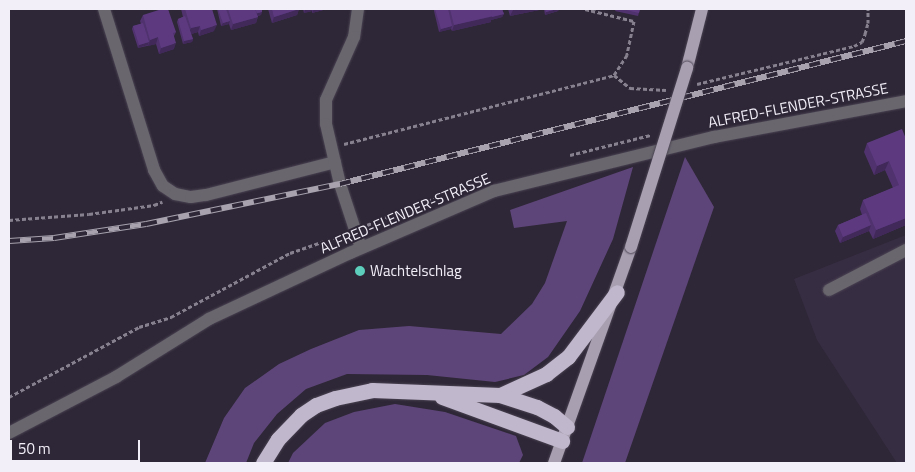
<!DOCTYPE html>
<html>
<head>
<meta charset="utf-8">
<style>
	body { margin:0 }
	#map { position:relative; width:915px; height:472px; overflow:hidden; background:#2e2737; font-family:"Titillium Web",sans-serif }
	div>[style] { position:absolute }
	.built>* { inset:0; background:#372d43 }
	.green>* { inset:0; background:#5e4579 }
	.path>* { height:3px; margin-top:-1.5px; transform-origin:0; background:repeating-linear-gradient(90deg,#87818f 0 4px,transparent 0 6.5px) }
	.roads { filter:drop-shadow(0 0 1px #4a4352) drop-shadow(0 0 1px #4a4352) }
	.minor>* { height:12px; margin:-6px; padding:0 6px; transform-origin:6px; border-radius:6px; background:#69666e }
	.major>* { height:12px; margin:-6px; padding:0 6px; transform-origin:6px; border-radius:6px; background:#a8a0b1 }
	.highway>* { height:15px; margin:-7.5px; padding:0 7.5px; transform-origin:7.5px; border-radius:7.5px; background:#c0b7cc }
	.rail>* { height:5.5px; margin-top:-2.75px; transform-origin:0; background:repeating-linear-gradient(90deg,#2e2737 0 11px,#a7a2ae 0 22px); box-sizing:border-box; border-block:1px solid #a7a2ae }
	.bridges { filter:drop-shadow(0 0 1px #4a4352) drop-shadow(0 0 1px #4a4352) }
	.major-bridge>* { height:12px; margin:-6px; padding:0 6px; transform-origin:6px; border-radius:6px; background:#a8a0b1 }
	.wall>* { inset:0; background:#50326e }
	.shaded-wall>* { inset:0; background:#41295a }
	.building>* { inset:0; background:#5d3a80 }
	.dots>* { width:14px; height:14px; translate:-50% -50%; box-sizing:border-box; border:2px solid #2e2737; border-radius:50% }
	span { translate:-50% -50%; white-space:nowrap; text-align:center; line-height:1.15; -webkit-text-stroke:4px #2e2737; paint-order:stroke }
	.street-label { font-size:15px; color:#f3eff9 }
	.poi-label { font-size:15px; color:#f3eff9 }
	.left { translate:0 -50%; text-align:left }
	.frame { position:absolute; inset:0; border:10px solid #f3eff9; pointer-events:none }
	.scale { position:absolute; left:10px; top:440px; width:130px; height:22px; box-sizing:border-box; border:2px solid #f3eff9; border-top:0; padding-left:6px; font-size:15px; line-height:18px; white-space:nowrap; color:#f3eff9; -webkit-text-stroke:4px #2e2737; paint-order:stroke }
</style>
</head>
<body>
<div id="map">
	<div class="built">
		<div style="clip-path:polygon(906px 235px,906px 463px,897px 463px,817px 340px,794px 279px)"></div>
	</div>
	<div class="green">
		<div style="clip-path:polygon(685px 157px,714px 207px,625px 463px,582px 463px)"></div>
		<div style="clip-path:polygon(633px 167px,613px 239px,580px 311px,548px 357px,524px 375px,495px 382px,427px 375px,347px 374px,306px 389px,277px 414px,254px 443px,246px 463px,205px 463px,224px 418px,245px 388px,279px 364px,311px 349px,359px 330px,409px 326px,501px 334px,532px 304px,545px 283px,567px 221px,514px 228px,510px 210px)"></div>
		<div style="clip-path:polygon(395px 404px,445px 412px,516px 436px,523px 455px,519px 463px,288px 463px,293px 453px,325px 423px,354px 412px)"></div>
	</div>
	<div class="path">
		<div style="left:585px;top:9px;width:50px;rotate:13.8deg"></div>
		<div style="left:634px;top:21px;width:35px;rotate:102deg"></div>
		<div style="left:627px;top:55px;width:24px;rotate:123deg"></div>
		<div style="left:697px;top:84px;width:162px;rotate:-13.6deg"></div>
		<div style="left:854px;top:46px;width:9px;rotate:-27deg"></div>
		<div style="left:862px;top:42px;width:9px;rotate:-69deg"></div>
		<div style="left:865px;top:34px;width:11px;rotate:-75deg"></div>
		<div style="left:868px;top:23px;width:14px;rotate:-90deg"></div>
		<div style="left:344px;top:144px;width:279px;rotate:-14.3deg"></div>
		<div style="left:614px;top:75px;width:21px;rotate:39deg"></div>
		<div style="left:630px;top:88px;width:36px;rotate:3deg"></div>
		<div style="left:570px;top:155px;width:83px;rotate:-13.9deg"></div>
		<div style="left:9px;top:220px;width:80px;rotate:-4.3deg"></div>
		<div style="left:89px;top:214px;width:66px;rotate:-7.9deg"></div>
		<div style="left:154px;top:205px;width:9px;rotate:-21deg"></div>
		<div style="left:367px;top:225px;width:76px;rotate:-21.5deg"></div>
		<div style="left:9px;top:397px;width:148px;rotate:-28.3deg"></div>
		<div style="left:139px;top:327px;width:34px;rotate:-17deg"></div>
		<div style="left:171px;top:317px;width:135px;rotate:-28.3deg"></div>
		<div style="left:290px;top:253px;width:55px;rotate:-19.1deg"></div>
	</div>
	<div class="roads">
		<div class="minor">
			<div style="left:104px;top:9px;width:169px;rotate:72.7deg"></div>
			<div style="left:154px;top:170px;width:18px;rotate:61deg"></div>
			<div style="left:163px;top:186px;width:14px;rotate:34deg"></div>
			<div style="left:175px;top:194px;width:16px;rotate:11deg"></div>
			<div style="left:191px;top:197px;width:15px;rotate:-8deg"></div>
			<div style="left:206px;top:195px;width:133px;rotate:-14.3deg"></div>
			<div style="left:358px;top:9px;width:28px;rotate:98deg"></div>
			<div style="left:354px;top:37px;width:69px;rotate:114deg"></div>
			<div style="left:326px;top:100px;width:24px;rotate:90deg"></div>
			<div style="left:326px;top:124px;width:62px;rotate:76.9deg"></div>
			<div style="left:340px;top:184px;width:67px;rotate:71.8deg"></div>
			<div style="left:829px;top:290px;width:87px;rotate:-27.5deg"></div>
			<div style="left:9px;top:433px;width:121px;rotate:-27.6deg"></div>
			<div style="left:116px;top:377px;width:110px;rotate:-31.9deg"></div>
			<div style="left:209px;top:319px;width:156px;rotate:-25.1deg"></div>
			<div style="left:350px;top:253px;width:157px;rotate:-23.3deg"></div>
			<div style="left:494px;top:191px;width:227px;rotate:-13.8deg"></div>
			<div style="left:714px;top:137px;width:195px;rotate:-10.6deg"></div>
		</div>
		<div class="major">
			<div style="left:687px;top:68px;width:61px;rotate:-75.7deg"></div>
			<div style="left:554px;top:463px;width:229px;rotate:-70.4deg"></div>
		</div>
		<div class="highway">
			<div style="left:500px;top:395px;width:51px;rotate:-24.5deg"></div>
			<div style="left:546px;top:374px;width:28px;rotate:-38deg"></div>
			<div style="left:568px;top:357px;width:81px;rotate:-53deg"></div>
			<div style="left:442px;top:397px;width:128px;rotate:20.1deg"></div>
			<div style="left:263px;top:463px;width:28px;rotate:-58deg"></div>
			<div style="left:278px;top:439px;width:33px;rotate:-46deg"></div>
			<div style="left:301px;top:415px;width:18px;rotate:-34deg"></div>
			<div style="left:316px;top:405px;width:20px;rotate:-20deg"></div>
			<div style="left:335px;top:398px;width:38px;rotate:-12deg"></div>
			<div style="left:372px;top:390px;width:128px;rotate:2.2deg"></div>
			<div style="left:500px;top:395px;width:39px;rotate:18deg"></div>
			<div style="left:537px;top:407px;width:19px;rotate:28deg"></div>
			<div style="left:554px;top:416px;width:17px;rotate:40deg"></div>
		</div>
	</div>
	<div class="rail">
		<div style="left:9px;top:241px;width:45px;rotate:-3.8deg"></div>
		<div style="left:54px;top:238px;width:93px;rotate:-8.7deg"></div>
		<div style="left:146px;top:224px;width:198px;rotate:-11.7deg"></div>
		<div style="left:340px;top:184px;width:584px;rotate:-14.18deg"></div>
	</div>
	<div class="bridges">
		<div class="major-bridge">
			<div style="left:631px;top:247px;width:188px;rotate:-72.6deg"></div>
		</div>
	</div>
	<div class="wall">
		<div style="clip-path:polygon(181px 9px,212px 9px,214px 31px,199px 36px,198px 32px,191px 34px,193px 39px,192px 42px,183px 44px,177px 22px,178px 19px,183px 17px)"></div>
		<div style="clip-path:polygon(217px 9px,262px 9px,261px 15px,258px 16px,256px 23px,231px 30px,229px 24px,221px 26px)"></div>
		<div style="clip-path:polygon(268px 9px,299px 9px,297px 15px,272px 23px)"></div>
		<div style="clip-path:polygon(303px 9px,327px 9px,312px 13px,312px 11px,304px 13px)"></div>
		<div style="clip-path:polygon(434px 9px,502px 9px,504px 14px,502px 17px,491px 20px,491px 22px,452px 31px,451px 29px,439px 32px,434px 11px)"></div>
		<div style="clip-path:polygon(508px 9px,559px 9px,558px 11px,545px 15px,544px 9px,510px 16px)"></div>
		<div style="clip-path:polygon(616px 9px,640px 9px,638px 16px,615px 11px)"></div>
		<div style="clip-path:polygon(143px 15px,176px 32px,174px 36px,174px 49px,159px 54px,156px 44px,138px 48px,132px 29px,133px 26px,141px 24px,140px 21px)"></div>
		<div style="clip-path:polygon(906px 139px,906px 225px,873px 239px,869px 231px,840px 243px,835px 231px,838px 225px,862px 215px,860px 209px,863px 200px,893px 188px,885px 170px,874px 175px,864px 152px,867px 143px)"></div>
	</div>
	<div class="shaded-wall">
		<div style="clip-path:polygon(299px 9px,297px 15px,272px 23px,274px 17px)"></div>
		<div style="clip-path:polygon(309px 9px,313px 9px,312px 11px,304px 13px,305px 10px)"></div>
		<div style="clip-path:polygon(314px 9px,327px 9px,312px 13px)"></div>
		<div style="clip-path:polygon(519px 9px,544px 9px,510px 16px,513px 10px)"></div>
		<div style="clip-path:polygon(557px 9px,559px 9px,558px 11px,545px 15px,546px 12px)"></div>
		<div style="clip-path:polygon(262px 12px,261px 15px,254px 17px,255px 14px)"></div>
		<div style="clip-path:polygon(504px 14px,502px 17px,491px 20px,491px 22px,452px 31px,454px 25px)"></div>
		<div style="clip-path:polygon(258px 17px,256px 23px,231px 30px,233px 24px)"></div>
		<div style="clip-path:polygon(230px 21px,229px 24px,221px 26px,223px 23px)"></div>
		<div style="clip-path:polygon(217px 25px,214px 31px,199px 36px,201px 30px)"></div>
		<div style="clip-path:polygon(200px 26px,198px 32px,188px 35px,191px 28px)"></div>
		<div style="clip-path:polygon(452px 26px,451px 29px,439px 32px,441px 29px)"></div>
		<div style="clip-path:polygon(158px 37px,156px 44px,148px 46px,150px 40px)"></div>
		<div style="clip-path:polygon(193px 39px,192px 42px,183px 44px,184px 41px)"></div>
		<div style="clip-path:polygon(149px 42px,148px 45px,138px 48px,139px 45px)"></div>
		<div style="clip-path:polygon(176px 43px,174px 49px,159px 54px,161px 48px)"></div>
		<div style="clip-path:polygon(889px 161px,885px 170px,874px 175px,877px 166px)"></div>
		<div style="clip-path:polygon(906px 218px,906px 225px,873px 239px,876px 230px)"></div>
		<div style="clip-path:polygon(871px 225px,869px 231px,840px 243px,843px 237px)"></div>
	</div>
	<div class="building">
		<div style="clip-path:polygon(162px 9px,168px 9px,176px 32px,173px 33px,176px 43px,161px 48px,158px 37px,150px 40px,143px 15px)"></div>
		<div style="clip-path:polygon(185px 9px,212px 9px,217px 25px,201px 30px,200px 26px,191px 28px)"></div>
		<div style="clip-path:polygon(218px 9px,226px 9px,230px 21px,223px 23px)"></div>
		<div style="clip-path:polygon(228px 9px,255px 9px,258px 17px,233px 24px)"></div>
		<div style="clip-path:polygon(255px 9px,262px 9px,262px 12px,257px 13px)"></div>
		<div style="clip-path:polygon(272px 9px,299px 9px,274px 17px)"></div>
		<div style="clip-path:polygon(435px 9px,448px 9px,452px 26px,441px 29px)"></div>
		<div style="clip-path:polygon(450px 9px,491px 9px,493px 16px,454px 25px)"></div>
		<div style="clip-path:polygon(491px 9px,502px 9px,504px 14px,492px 17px)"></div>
		<div style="clip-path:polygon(545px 9px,557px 9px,546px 12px)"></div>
		<div style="clip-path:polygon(622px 9px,640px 9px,639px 13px)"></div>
		<div style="clip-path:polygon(185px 16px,193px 39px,184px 41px,178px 19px)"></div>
		<div style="clip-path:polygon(143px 23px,149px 42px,139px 45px,133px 26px)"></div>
		<div style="clip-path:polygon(902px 129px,906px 139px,906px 218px,876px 230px,863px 200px,899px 185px,889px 161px,877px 166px,867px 143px)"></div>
		<div style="clip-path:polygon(866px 213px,871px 225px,843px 237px,838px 225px)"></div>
	</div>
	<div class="dots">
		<div style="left:360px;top:271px;background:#5ccebb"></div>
	</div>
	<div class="street-label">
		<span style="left:798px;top:105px;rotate:-11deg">ALFRED-FLENDER-STRASSE</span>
		<span style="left:405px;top:213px;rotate:-23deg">ALFRED-FLENDER-STRASSE</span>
	</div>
	<div class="poi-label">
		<span class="left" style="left:370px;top:271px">Wachtelschlag</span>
	</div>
	<div class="frame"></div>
	<div class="scale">50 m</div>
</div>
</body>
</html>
